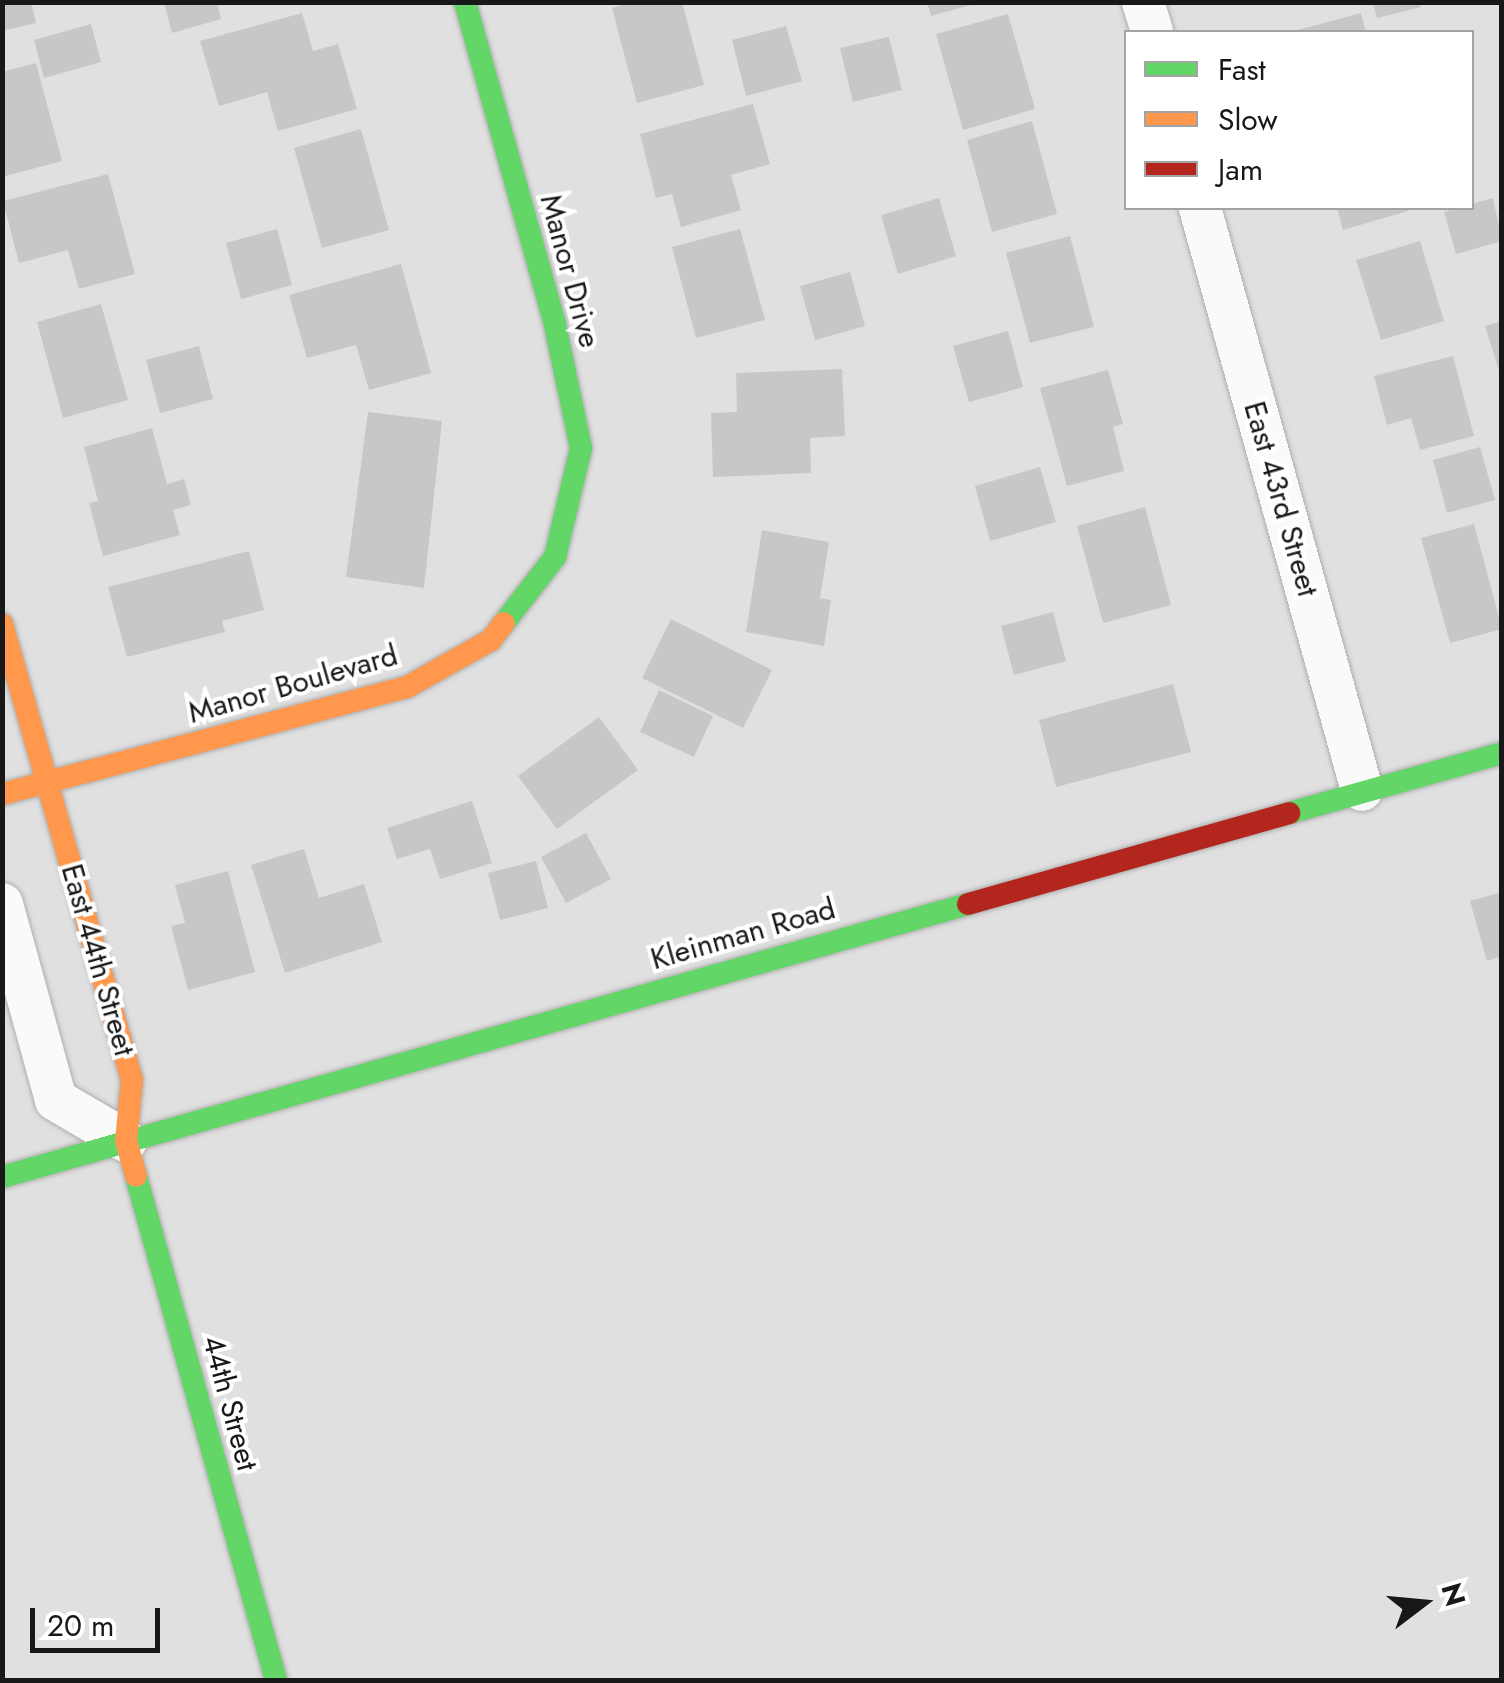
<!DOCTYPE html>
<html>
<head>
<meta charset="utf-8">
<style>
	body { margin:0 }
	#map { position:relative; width:1504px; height:1683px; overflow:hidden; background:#dfe0df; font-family:Jost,sans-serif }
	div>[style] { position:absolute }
	.building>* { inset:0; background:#c7c8c6 }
	.roads { filter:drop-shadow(0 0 2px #aeaeae) drop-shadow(0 0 2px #aeaeae) }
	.street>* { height:42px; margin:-21px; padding:0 21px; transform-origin:21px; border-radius:21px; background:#fafafa }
	.fast>* { height:22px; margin:-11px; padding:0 11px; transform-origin:11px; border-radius:11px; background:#63d668 }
	.slow>* { height:22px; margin:-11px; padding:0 11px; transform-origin:11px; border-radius:11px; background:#ff974d }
	.jam>* { height:22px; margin:-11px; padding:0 11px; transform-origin:11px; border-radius:11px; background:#b3261e }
	span { translate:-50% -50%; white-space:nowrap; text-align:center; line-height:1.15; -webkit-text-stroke:8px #fff; paint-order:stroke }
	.street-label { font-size:30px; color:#171817 }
	.frame { position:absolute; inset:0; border:5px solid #171817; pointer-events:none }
	.legend { position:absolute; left:1124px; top:30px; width:350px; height:180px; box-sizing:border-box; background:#fff; border:2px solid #a2a3a2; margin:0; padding:12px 18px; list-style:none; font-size:30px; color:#171817 }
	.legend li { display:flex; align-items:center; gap:20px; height:50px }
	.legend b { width:50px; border:2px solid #a2a3a2 }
	.north { position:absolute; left:1374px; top:1553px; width:100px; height:100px; -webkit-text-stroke:8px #fff; paint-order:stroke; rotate:74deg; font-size:28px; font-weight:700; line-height:40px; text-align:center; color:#171817 }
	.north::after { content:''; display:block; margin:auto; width:35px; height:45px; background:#171817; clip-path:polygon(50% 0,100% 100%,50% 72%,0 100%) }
	.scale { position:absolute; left:30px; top:1608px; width:130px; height:45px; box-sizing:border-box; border:5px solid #171817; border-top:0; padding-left:12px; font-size:30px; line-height:35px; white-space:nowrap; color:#171817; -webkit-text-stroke:8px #fff; paint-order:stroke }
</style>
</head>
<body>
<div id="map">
	<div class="building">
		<div style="clip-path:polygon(2px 2px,31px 2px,36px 23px,2px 31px)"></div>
		<div style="clip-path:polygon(164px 2px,217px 2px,221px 19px,172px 33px)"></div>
		<div style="clip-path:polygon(633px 2px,682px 2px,704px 85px,637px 103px,612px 8px)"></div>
		<div style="clip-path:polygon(927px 2px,974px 2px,974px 4px,931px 16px)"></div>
		<div style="clip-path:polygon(1373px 2px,1419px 2px,1421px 7px,1377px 18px)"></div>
		<div style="clip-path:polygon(302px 13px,313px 51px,338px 44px,357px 109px,278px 131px,267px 92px,219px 106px,200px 41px)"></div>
		<div style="clip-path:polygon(1361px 13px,1366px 32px,1294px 32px,1294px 31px)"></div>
		<div style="clip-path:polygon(1008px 14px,1035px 109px,963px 130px,936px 34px)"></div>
		<div style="clip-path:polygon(91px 24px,101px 62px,44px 78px,34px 40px)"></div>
		<div style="clip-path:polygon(786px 26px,802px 81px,746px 96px,732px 40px)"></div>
		<div style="clip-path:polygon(889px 37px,902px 90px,853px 102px,840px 48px)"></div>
		<div style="clip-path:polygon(36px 63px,62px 161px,2px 177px,2px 72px)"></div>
		<div style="clip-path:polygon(753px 104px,770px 164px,731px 175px,741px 210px,681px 227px,672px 194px,656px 198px,640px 134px)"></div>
		<div style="clip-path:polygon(1032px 121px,1057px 214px,992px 232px,967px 140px)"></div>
		<div style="clip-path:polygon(361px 129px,389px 230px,322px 248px,294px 148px)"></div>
		<div style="clip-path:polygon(108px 174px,135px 274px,79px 289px,68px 250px,19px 263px,3px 201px)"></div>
		<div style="clip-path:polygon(939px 198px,956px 256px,898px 274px,881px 215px)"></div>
		<div style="clip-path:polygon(1493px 198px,1502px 241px,1456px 254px,1444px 212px)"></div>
		<div style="clip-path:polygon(1337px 208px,1407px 208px,1408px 211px,1343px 230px)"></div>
		<div style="clip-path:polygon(277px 229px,292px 285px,241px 299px,226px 243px)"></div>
		<div style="clip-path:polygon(740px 229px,765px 320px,696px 338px,672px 247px)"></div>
		<div style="clip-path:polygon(1070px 236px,1094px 327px,1030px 343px,1006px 253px)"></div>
		<div style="clip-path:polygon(1420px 241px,1444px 321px,1381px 340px,1356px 260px)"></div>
		<div style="clip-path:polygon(401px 264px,431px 373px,369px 390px,356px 345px,307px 358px,289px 295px)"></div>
		<div style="clip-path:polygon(850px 272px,865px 326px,815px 340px,800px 286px)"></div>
		<div style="clip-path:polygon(101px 304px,128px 400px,63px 418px,37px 322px)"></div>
		<div style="clip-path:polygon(1502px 321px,1502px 377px,1501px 377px,1485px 326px)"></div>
		<div style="clip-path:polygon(1008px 331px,1023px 387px,969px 402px,953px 346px)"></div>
		<div style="clip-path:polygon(199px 346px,213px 399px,160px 413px,146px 360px)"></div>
		<div style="clip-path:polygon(1453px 356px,1474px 436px,1420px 450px,1411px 418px,1387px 425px,1374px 376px)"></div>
		<div style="clip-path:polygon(842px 369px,845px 436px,810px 438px,811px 473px,713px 477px,711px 413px,737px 412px,736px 373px)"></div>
		<div style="clip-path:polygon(1108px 370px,1123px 424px,1113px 427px,1124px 471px,1067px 486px,1040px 388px)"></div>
		<div style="clip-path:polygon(368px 412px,442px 421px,424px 588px,346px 577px)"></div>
		<div style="clip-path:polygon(152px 428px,167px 484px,184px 479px,191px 505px,173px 510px,180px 535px,103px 556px,89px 503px,98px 501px,84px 447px)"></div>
		<div style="clip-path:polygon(1480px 447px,1495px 500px,1447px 513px,1433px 460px)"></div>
		<div style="clip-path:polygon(1040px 467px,1056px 522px,990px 541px,975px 486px)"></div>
		<div style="clip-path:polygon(1145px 507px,1171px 605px,1103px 623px,1077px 526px)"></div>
		<div style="clip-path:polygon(1474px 524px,1502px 629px,1450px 643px,1421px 538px)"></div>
		<div style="clip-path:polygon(762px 530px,829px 542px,820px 598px,831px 600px,824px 646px,746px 632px)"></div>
		<div style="clip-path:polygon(249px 551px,264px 610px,222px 621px,225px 632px,127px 657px,108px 587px)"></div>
		<div style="clip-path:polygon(1053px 612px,1066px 661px,1014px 675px,1001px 626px)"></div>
		<div style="clip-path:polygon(671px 619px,772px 670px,743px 728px,642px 678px)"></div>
		<div style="clip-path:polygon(1173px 684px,1191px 752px,1056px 787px,1039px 720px)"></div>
		<div style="clip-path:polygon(659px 690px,713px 716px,694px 757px,640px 732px)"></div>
		<div style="clip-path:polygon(599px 717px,638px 770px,557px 829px,518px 776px)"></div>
		<div style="clip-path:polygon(472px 801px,492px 863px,440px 879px,430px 849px,397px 859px,387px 828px)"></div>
		<div style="clip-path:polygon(586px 833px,611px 879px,566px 903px,541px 857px)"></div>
		<div style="clip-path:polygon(304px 849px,319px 898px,364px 884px,382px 942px,285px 973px,251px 865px)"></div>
		<div style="clip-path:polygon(536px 861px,548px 908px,500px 920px,488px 873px)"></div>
		<div style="clip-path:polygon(228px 871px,255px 972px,188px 990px,171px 926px,185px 923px,175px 885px)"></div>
		<div style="clip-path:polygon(1502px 892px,1502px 956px,1487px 961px,1470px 901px)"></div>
	</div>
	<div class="roads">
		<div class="street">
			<div style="left:1143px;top:2px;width:31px;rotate:73deg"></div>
			<div style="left:1200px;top:208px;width:604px;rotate:74.45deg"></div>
			<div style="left:2px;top:904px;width:203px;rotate:74.6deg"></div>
			<div style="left:56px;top:1100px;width:81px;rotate:30.4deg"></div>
		</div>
		<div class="fast">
			<div style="left:465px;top:2px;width:335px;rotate:74.4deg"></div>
			<div style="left:555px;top:325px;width:126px;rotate:78.1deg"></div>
			<div style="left:581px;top:448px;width:112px;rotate:103.4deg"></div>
			<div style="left:555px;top:557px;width:83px;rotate:127.7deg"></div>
			<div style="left:1289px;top:813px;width:221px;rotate:-15.7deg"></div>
			<div style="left:136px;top:1176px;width:523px;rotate:74.48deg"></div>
			<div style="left:2px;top:1177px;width:1004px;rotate:-15.78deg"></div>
		</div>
		<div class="slow">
			<div style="left:2px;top:624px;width:473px;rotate:74.1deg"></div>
			<div style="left:132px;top:1079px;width:62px;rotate:95.5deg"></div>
			<div style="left:126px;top:1141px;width:36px;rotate:74deg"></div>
			<div style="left:2px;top:794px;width:419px;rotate:-14.8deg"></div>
			<div style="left:407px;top:687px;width:96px;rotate:-29.2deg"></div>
			<div style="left:491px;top:640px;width:21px;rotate:-53deg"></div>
		</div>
		<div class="jam">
			<div style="left:968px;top:904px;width:334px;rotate:-15.8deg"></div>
		</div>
	</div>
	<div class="street-label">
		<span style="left:570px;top:271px;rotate:75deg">Manor Drive</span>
		<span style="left:1281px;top:499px;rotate:74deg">East 43rd Street</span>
		<span style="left:293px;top:684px;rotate:-16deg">Manor Boulevard</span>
		<span style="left:743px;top:934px;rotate:-16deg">Kleinman Road</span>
		<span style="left:98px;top:960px;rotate:74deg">East 44th Street</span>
		<span style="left:230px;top:1403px;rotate:75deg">44th Street</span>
	</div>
	<div class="frame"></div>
	<ul class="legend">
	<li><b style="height:12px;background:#63d668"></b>Fast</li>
	<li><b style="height:12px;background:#ff974d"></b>Slow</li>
	<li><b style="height:12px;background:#b3261e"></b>Jam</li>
	</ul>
	<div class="north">N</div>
	<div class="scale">20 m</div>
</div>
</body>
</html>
